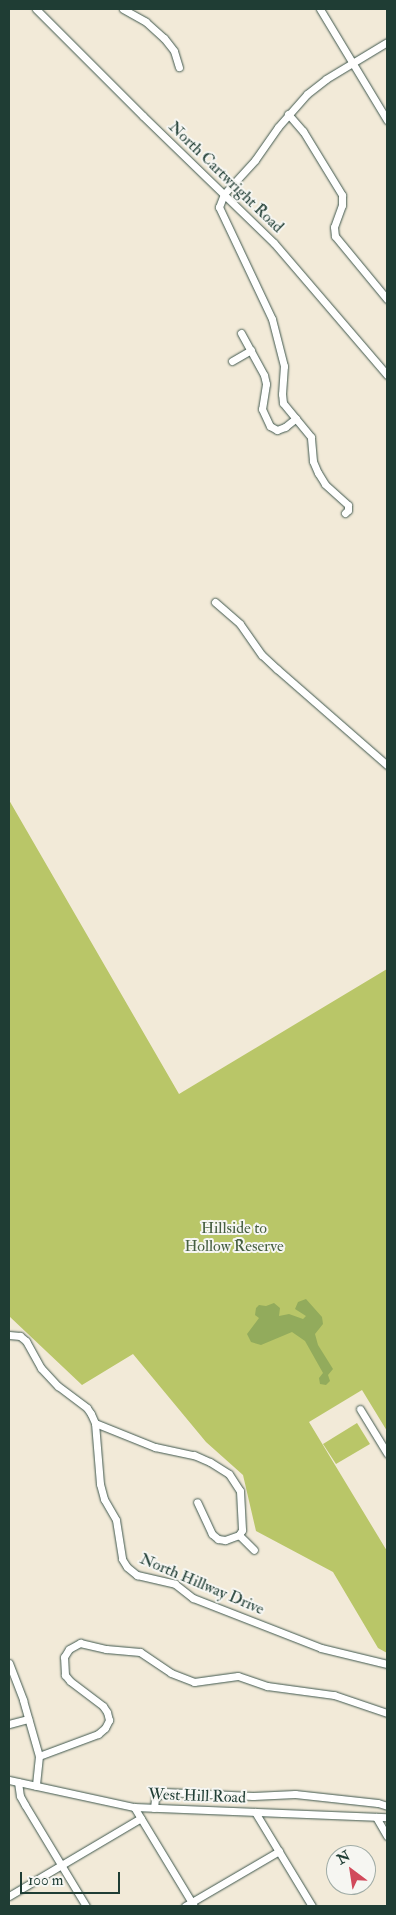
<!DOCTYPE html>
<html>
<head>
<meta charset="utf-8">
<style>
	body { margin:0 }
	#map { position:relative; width:396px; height:1915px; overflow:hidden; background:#f2ead8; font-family:"IM FELL Double Pica",serif }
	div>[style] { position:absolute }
	.green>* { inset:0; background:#b9c668 }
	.forest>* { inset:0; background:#92ab5c }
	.roads { filter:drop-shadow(0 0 1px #3f574d) drop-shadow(0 0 1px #3f574d) }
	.minor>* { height:7px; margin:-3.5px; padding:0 3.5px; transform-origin:3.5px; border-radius:3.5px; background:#fff }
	span { translate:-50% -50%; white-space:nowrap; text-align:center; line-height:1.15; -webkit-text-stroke:4px #f6f6f2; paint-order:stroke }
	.street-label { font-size:16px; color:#1f3d34 }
	.park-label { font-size:16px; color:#465f41 }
	.frame { position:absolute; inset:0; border:10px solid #1f3d34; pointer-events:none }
	.north { position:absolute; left:326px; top:1845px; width:50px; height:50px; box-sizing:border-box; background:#f6f6f2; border:1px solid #a0aca6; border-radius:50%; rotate:329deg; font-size:14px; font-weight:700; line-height:20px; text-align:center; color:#1f3d34 }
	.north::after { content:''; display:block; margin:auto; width:18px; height:22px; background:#d1495b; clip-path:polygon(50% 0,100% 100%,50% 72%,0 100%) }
	.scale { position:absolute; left:20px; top:1872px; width:100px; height:22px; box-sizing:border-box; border:2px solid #1f3d34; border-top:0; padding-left:6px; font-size:15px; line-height:18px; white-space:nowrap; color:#1f3d34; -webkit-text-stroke:4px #f6f6f2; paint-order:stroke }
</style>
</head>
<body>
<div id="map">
	<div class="green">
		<div style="clip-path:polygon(9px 800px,179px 1094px,387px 969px,387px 1431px,362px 1390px,309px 1422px,387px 1551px,387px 1653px,378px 1648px,333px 1572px,256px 1531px,243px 1475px,206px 1442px,133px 1354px,82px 1385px,9px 1316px)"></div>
		<div style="clip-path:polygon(357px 1423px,370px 1444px,336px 1464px,323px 1444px)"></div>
	</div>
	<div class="forest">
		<div style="clip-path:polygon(306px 1299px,322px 1317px,323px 1324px,315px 1334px,318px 1345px,333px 1369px,328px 1375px,330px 1381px,326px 1385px,320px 1384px,319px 1378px,323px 1373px,305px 1341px,292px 1332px,261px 1345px,251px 1342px,247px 1334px,259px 1318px,255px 1315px,256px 1308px,259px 1305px,266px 1306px,274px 1303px,280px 1308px,279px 1316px,289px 1314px,303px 1319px,306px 1316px,295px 1309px,298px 1302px)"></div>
	</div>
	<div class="roads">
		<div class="minor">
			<div style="left:36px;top:9px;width:151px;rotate:45deg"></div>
			<div style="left:143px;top:116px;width:182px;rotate:44.1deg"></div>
			<div style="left:274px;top:243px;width:174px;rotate:49.4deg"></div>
			<div style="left:123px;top:9px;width:26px;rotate:29deg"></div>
			<div style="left:146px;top:22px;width:24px;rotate:42deg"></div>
			<div style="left:164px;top:38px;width:16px;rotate:52deg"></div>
			<div style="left:174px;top:51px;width:17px;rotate:73deg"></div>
			<div style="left:320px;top:9px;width:130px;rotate:58.9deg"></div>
			<div style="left:288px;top:114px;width:23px;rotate:49deg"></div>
			<div style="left:303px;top:131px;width:75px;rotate:58.6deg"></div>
			<div style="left:342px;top:195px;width:10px;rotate:90deg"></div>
			<div style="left:342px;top:205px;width:23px;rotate:110deg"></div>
			<div style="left:334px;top:227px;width:9px;rotate:84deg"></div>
			<div style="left:335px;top:236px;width:82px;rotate:50.5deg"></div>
			<div style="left:241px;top:333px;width:48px;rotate:61.3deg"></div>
			<div style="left:264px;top:375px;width:9px;rotate:77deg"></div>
			<div style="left:266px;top:384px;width:25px;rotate:99deg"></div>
			<div style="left:262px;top:409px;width:19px;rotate:65deg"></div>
			<div style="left:270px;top:426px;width:8px;rotate:30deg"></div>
			<div style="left:277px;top:430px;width:9px;rotate:-21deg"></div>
			<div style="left:285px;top:427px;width:14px;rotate:-39deg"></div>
			<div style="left:232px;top:361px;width:22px;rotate:-30deg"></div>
			<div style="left:345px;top:513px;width:4px;rotate:-45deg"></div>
			<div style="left:348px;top:510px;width:5px;rotate:-90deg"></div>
			<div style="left:348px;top:505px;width:31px;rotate:-138deg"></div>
			<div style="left:325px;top:484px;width:13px;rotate:-122deg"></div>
			<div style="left:318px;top:473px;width:13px;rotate:-113deg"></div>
			<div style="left:313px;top:461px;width:24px;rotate:-95deg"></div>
			<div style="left:311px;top:437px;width:44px;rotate:-129.5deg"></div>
			<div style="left:283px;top:403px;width:9px;rotate:-96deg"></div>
			<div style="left:282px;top:394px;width:28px;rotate:-86deg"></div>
			<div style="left:284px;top:366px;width:49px;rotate:-104.3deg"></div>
			<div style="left:272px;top:319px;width:124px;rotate:-115.3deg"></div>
			<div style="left:219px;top:207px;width:14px;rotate:-69deg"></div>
			<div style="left:224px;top:194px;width:46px;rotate:-47.6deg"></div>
			<div style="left:255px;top:160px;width:40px;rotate:-55.1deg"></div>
			<div style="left:278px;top:127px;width:44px;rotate:-48.7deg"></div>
			<div style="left:307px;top:94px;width:24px;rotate:-38deg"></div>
			<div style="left:326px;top:79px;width:71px;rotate:-31.2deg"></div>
			<div style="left:215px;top:602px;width:33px;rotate:41deg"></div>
			<div style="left:240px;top:624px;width:38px;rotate:55deg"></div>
			<div style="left:262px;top:655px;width:21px;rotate:43deg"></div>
			<div style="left:277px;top:669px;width:146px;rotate:41.1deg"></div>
			<div style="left:9px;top:1335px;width:11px;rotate:5deg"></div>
			<div style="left:20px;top:1336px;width:8px;rotate:40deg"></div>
			<div style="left:26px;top:1341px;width:31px;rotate:61deg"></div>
			<div style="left:41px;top:1368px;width:25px;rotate:47deg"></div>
			<div style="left:58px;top:1386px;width:36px;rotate:37deg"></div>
			<div style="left:87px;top:1408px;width:7px;rotate:56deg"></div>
			<div style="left:91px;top:1414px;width:10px;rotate:66deg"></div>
			<div style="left:95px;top:1423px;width:61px;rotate:85.3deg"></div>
			<div style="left:100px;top:1484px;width:16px;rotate:75deg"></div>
			<div style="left:104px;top:1499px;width:24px;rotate:60deg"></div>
			<div style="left:116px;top:1520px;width:39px;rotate:81deg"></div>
			<div style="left:122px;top:1559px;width:9px;rotate:58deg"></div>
			<div style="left:127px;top:1567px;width:13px;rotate:39deg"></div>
			<div style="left:137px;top:1575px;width:39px;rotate:13deg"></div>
			<div style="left:175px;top:1584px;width:23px;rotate:38deg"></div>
			<div style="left:193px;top:1598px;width:137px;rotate:21.3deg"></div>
			<div style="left:321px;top:1648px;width:68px;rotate:13.6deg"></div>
			<div style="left:360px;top:1409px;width:52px;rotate:58.5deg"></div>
			<div style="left:95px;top:1423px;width:65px;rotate:21.8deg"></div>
			<div style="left:155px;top:1447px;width:40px;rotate:12deg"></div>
			<div style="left:194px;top:1455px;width:17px;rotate:24deg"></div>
			<div style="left:210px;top:1462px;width:22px;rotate:32deg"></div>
			<div style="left:229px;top:1474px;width:20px;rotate:57deg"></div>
			<div style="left:240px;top:1491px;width:39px;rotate:87deg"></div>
			<div style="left:242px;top:1530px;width:6px;rotate:121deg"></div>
			<div style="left:239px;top:1535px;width:15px;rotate:160deg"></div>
			<div style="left:225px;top:1540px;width:7px;rotate:-172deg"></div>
			<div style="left:218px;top:1539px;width:8px;rotate:-140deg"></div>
			<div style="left:212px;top:1534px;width:35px;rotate:-115deg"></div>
			<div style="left:239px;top:1535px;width:21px;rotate:45deg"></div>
			<div style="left:9px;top:1663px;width:40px;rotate:69deg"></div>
			<div style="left:23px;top:1700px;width:58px;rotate:74.1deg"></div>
			<div style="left:39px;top:1756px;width:30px;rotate:96deg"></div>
			<div style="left:9px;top:1724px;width:20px;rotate:-15deg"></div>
			<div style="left:39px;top:1756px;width:63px;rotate:-20.4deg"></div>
			<div style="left:98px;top:1734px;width:9px;rotate:-41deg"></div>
			<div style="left:105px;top:1728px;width:9px;rotate:-63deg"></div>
			<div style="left:109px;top:1720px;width:8px;rotate:-104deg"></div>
			<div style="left:107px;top:1712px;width:7px;rotate:-124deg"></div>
			<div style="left:103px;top:1706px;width:41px;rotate:-142.9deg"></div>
			<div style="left:70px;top:1681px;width:8px;rotate:-130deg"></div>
			<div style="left:65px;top:1675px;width:18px;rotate:-93deg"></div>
			<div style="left:64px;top:1657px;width:9px;rotate:-58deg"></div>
			<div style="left:69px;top:1649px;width:13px;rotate:-29deg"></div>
			<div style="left:80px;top:1643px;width:27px;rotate:13deg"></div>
			<div style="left:106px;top:1649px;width:34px;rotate:5deg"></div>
			<div style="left:140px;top:1652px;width:37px;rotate:34deg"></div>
			<div style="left:171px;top:1673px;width:25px;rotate:21deg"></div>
			<div style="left:194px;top:1682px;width:44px;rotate:-7.8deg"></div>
			<div style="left:238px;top:1676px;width:31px;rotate:19deg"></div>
			<div style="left:267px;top:1686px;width:68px;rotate:7.7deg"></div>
			<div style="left:334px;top:1695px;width:56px;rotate:18.8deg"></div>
			<div style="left:9px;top:1780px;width:128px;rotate:12.2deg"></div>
			<div style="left:134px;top:1807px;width:253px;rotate:2.3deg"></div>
			<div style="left:18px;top:1782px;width:14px;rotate:82deg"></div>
			<div style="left:20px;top:1796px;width:10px;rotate:61deg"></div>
			<div style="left:25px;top:1805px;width:118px;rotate:58.9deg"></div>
			<div style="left:134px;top:1807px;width:116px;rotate:58.8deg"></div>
			<div style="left:154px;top:1808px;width:10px;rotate:-84deg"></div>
			<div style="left:155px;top:1798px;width:11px;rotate:-34deg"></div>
			<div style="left:164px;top:1792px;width:89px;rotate:2.6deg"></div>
			<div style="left:253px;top:1796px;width:42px;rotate:-2.7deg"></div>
			<div style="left:295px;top:1794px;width:83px;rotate:6.2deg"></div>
			<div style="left:378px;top:1803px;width:9px;rotate:18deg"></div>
			<div style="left:255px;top:1812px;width:110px;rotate:58.8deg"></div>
			<div style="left:376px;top:1817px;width:22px;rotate:60deg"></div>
			<div style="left:9px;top:1896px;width:153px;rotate:-30.6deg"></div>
			<div style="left:185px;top:1906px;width:109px;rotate:-30.3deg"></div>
		</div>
	</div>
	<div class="street-label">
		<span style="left:226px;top:177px;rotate:44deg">North Cartwright Road</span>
		<span style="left:202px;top:1584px;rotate:23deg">North Hillway Drive</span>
		<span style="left:197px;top:1796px;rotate:2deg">West Hill Road</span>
	</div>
	<div class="park-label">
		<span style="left:234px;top:1237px">Hillside to<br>Hollow Reserve</span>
	</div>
	<div class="frame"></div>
	<div class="north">N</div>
	<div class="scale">100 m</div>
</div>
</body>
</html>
